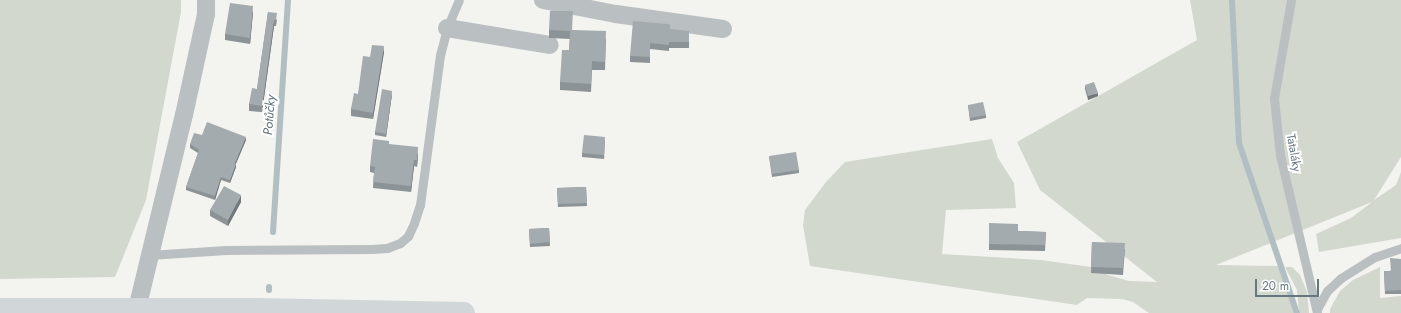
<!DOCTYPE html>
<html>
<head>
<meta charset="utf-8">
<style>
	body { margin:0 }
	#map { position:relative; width:1401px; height:313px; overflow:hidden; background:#f3f3ef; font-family:Jost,sans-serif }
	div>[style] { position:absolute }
	.green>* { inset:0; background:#d3d8cf }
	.stream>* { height:6px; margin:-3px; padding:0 3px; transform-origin:3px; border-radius:3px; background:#b2bfc2 }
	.service>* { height:9px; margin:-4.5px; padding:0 4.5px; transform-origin:4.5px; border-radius:4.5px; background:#babfc1 }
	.minor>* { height:18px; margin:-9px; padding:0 9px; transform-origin:9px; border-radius:9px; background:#babfc1 }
	.primary>* { height:22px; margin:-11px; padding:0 11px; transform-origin:11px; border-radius:11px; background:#d1d6d9 }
	.wall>* { inset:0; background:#8c9396 }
	.shaded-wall>* { inset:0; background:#72787a }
	.building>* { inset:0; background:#a3abae }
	span { translate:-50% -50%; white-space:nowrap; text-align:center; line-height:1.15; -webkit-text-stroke:4px #fff; paint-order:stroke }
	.street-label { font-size:12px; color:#65767e }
	.water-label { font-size:13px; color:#60777c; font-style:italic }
	.scale { position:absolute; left:1255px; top:279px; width:64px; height:18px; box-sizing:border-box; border:2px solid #65767e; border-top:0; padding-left:5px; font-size:12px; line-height:14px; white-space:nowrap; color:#65767e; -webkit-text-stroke:3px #fff; paint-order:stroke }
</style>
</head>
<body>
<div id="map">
	<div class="green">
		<div style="clip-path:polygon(0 0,181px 0,181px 12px,146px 200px,115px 277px,0 279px)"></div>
		<div style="clip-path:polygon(1190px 0,1401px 0,1401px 157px,1374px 200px,1396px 185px,1401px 172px,1401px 238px,1319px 252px,1316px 234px,1351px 218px,1372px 202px,1216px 265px,1280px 266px,1290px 285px,1294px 312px,1299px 312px,1297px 290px,1285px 267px,1292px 267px,1300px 275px,1307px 292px,1309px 313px,1149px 313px,1133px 302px,1122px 299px,1087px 298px,1077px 305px,810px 266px,803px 225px,805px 210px,826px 182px,845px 162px,992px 139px,998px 158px,1014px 183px,1016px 208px,946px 210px,942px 254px,1041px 260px,1091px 267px,1108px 275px,1129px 281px,1157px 282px,1040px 190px,1017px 142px,1197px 40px)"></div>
		<div style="clip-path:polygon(1380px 267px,1380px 298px,1401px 296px,1401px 313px,1330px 313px,1330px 309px,1340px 291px,1353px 280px)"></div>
	</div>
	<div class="stream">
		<div style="left:1232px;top:0;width:143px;rotate:87.2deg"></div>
		<div style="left:1239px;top:143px;width:180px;rotate:71.2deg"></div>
		<div style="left:273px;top:232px;width:232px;rotate:-86.3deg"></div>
		<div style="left:269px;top:290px;width:3px;rotate:-90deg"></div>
	</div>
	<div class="service">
		<div style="left:1291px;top:0;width:99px;rotate:99.8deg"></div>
		<div style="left:1274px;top:98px;width:57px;rotate:84deg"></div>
		<div style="left:1280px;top:155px;width:162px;rotate:76.8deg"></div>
		<div style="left:149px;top:255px;width:77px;rotate:-3.7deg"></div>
		<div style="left:226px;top:250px;width:146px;rotate:-0.4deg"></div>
		<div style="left:372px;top:249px;width:15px;rotate:-4deg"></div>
		<div style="left:387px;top:248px;width:14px;rotate:-21deg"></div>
		<div style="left:400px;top:243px;width:11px;rotate:-41deg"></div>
		<div style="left:408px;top:236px;width:14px;rotate:-65deg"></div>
		<div style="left:414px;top:223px;width:19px;rotate:-72deg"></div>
		<div style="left:420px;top:205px;width:151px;rotate:-82.4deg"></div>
		<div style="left:440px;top:55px;width:28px;rotate:-75deg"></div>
		<div style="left:447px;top:28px;width:30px;rotate:-67deg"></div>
		<div style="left:1317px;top:309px;width:21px;rotate:-61deg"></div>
		<div style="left:1327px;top:291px;width:19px;rotate:-43deg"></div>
		<div style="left:1341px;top:278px;width:40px;rotate:-32deg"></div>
		<div style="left:1375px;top:257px;width:28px;rotate:-19deg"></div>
	</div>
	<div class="minor">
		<div style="left:543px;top:0;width:74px;rotate:10.9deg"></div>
		<div style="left:616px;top:14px;width:108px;rotate:8deg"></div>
		<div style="left:447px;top:28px;width:104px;rotate:9.4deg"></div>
		<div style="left:136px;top:313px;width:204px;rotate:-76.4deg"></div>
		<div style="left:184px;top:115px;width:103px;rotate:-77.7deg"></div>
		<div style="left:206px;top:14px;width:14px;rotate:-90deg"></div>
	</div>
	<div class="primary">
		<div style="left:0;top:309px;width:253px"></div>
		<div style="left:253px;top:309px;width:211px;rotate:1.1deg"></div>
	</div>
	<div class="wall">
		<div style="clip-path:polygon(253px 12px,250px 44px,225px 40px,225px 34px)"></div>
		<div style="clip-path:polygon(268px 12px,277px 20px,276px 26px,274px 26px,262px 112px,249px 111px,249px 104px,257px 89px)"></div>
		<div style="clip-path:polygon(670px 29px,689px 37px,689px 48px,669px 48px,669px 51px,650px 49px,650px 63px,630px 62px,630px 56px)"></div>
		<div style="clip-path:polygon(549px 30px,572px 30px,606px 39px,605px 70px,592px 70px,591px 92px,560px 90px,560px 82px,569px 50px,570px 39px,549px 38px)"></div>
		<div style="clip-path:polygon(384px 52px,373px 119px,351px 116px,351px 109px,358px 94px,370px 57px)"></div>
		<div style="clip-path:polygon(1085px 85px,1098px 96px,1088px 100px,1085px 89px)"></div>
		<div style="clip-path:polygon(392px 94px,386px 137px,375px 135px,375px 132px)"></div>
		<div style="clip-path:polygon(968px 105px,986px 115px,986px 118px,970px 121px)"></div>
		<div style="clip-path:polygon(202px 135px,246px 140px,236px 163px,236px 167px,230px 183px,221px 180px,215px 200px,186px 190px,186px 187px,198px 153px,190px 148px,190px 144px)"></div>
		<div style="clip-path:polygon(605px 140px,604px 159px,582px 157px,582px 153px)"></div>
		<div style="clip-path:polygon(389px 144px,418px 154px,417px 167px,414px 166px,411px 192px,373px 188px,374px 173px,370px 172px,370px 166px)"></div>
		<div style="clip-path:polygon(769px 156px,799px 170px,799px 173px,772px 177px)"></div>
		<div style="clip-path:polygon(586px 187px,587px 206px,558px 207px,557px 188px)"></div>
		<div style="clip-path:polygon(241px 202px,228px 226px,210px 216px,210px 210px)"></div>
		<div style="clip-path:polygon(989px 223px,1018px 231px,1046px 232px,1045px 251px,989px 250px)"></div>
		<div style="clip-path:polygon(549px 228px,550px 246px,530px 247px,529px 229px)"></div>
		<div style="clip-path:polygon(1092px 242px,1125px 249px,1123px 275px,1091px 273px)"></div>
		<div style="clip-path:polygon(1401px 259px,1401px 294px,1385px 294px,1384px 271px,1390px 271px)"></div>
	</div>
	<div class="shaded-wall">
		<div style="clip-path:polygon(253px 6px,253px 12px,250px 44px,250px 38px)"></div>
		<div style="clip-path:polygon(274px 20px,274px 26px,262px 112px,262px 106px)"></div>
		<div style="clip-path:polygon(384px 46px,384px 52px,373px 119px,373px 113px)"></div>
		<div style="clip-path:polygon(392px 91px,392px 94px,386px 137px,386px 134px)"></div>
		<div style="clip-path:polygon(1098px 93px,1098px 96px,1088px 100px,1088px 96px)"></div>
		<div style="clip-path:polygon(246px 137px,246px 140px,235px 166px,235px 163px)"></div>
		<div style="clip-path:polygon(418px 147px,418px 154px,417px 167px,417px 160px)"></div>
		<div style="clip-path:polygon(414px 160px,414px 166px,411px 192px,411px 186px)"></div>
		<div style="clip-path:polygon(236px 164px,236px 167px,230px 183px,230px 180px)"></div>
		<div style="clip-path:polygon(221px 177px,221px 180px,215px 200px,215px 196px)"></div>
		<div style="clip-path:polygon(241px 195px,241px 202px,228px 226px,228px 220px)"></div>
	</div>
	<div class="building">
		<div style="clip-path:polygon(230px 3px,253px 6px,250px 38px,225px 34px)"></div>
		<div style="clip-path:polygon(550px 11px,573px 11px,572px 30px,606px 31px,605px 62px,592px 61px,591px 84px,560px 82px,562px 50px,569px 50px,570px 31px,549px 30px)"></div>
		<div style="clip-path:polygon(268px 12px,277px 13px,276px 20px,274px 20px,262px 106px,249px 104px,252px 88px,257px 89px)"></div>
		<div style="clip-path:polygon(633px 21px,668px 24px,670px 25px,670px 29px,689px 31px,689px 42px,669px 42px,669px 45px,650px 43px,650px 57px,630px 56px)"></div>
		<div style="clip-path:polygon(372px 45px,384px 46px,373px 113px,351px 109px,354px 93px,358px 94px,363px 56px,370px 57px)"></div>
		<div style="clip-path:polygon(1094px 82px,1098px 93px,1088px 96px,1085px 85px)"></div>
		<div style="clip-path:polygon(382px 89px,392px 91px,386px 134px,375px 132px)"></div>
		<div style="clip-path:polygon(983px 102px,986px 115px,970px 118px,968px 105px)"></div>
		<div style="clip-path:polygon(207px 122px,246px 137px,235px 163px,236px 164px,230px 180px,221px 177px,215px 196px,186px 187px,199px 150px,190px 144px,194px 133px,202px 135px)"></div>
		<div style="clip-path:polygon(584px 135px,605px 137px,604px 155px,582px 153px)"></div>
		<div style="clip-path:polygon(373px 139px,389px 141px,389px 144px,418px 147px,417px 160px,414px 160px,411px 186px,373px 182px,375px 167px,370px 166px)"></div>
		<div style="clip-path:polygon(796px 152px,799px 170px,772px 174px,769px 156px)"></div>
		<div style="clip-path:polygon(224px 186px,241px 195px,228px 220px,210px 210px)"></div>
		<div style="clip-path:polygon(586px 187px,587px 203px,558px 204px,557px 188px)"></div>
		<div style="clip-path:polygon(989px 223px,1018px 224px,1018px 231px,1046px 232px,1045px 245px,989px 244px)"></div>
		<div style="clip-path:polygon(549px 228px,550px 242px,530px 244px,529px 229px)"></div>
		<div style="clip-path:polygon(1092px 242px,1125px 243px,1123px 268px,1091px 267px)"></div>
		<div style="clip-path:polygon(1390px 258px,1401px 259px,1401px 290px,1385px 291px,1384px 271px,1391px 271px)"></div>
	</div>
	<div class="street-label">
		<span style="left:1293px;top:153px;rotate:80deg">Tataláky</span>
	</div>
	<div class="water-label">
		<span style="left:270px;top:115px;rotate:-86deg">Potůčky</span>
	</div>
	<div class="scale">20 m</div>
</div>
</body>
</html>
